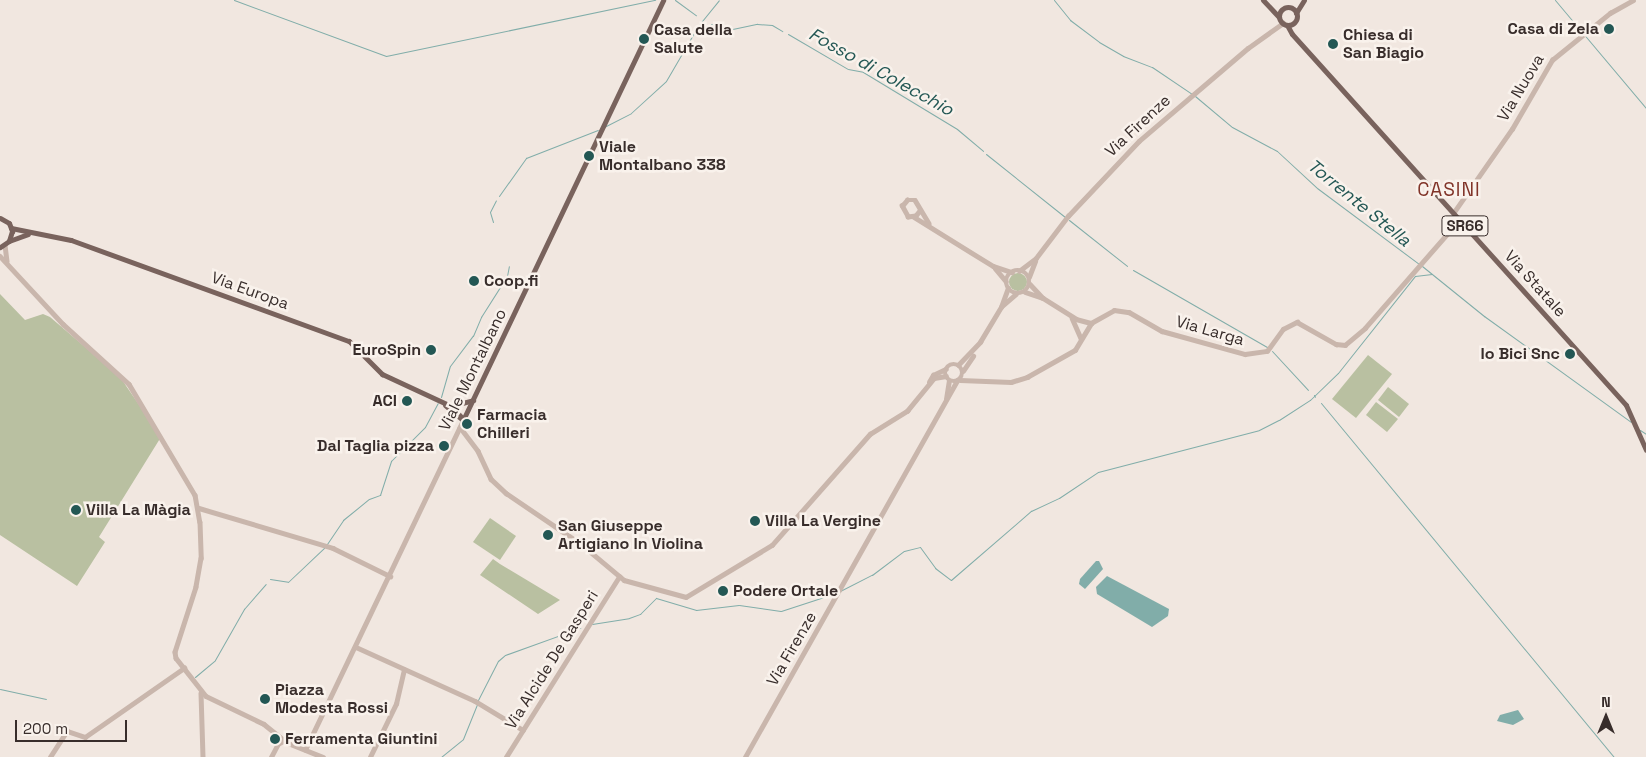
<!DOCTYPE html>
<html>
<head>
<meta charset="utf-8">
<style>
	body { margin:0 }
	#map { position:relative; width:1646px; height:757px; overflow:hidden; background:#f1e7e0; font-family:"Space Grotesk",sans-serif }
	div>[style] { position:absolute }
	.green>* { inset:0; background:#b9c0a1 }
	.round { border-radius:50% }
	.water>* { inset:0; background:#81ada9 }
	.stream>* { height:1px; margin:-0.5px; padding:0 0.5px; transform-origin:0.5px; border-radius:0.5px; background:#81ada9 }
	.minor>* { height:4.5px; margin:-2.25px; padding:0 2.25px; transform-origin:2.25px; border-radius:2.25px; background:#c9b6ac }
	.minor>.ring { margin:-2.25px; padding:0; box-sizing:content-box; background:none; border:4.5px solid #c9b6ac; border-radius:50% }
	.major>* { height:5px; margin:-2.5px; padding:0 2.5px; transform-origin:2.5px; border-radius:2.5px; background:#79635d }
	.major>.ring { margin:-2.5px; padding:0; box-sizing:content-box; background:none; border:5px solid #79635d; border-radius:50% }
	.dots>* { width:14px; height:14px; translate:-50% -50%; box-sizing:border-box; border:2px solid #f9f2ec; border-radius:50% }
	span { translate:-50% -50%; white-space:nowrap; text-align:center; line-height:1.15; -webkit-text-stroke:5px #f9f2ec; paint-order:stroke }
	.shield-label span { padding:1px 4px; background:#f9f2ec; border:1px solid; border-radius:4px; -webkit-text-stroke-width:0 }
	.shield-label { font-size:15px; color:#382d2b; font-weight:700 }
	.poi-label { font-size:16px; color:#382d2b; font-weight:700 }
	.right { translate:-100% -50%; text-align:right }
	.left { translate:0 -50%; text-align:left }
	.street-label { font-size:16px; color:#382d2b }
	.water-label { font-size:18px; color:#235754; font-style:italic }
	.quarter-label { font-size:19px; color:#813429; letter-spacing:1px }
	.north { position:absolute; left:1581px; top:692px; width:50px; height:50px; -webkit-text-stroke:4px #f9f2ec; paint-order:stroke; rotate:0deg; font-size:14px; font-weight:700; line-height:20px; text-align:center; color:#382d2b }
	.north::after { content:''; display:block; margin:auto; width:18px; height:22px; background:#382d2b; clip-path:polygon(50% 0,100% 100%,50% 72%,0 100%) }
	.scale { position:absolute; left:15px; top:720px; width:112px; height:22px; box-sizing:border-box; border:2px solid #382d2b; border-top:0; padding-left:6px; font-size:15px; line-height:18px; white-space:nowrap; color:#382d2b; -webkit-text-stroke:4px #f9f2ec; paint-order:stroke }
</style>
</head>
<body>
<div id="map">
	<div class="green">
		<div class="round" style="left:1009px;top:273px;width:18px;height:18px"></div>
		<div style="clip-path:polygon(0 294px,25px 320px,43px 314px,50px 317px,120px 377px,161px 437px,99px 537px,105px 542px,77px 586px,0 535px)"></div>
		<div style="clip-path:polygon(1368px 355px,1392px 374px,1356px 418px,1332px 399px)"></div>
		<div style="clip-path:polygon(1388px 387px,1409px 404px,1399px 417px,1378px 400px)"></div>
		<div style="clip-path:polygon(1376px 402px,1398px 419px,1387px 432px,1366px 415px)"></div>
		<div style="clip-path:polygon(490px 518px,516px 536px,500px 560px,473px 542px)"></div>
		<div style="clip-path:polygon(493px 559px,500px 564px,560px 600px,538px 614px,480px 575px)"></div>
	</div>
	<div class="water">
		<div style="clip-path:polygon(1096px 561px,1099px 561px,1103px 569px,1085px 589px,1079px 584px,1080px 579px)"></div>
		<div style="clip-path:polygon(1107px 576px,1169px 609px,1168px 616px,1152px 627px,1097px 594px,1096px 587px)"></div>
		<div style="clip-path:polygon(1518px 710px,1524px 719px,1513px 725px,1497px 721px,1500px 715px)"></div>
	</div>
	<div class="stream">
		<div style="left:234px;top:0;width:162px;rotate:20.2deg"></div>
		<div style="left:386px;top:56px;width:275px;rotate:-11.8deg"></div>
		<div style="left:675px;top:0;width:26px;rotate:36deg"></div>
		<div style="left:1054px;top:0;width:26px;rotate:51deg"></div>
		<div style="left:1070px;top:20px;width:36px;rotate:37deg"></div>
		<div style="left:1099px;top:42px;width:28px;rotate:30deg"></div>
		<div style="left:1123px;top:56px;width:31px;rotate:21deg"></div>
		<div style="left:1152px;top:67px;width:48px;rotate:34deg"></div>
		<div style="left:1555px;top:0;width:141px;rotate:49.9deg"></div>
		<div style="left:711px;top:24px;width:14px;rotate:30deg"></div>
		<div style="left:723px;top:31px;width:35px;rotate:-12deg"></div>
		<div style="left:757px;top:24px;width:15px;rotate:4deg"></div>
		<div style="left:772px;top:25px;width:12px;rotate:31deg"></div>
		<div style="left:788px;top:34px;width:69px;rotate:30.3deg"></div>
		<div style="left:848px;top:69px;width:15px;rotate:11deg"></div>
		<div style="left:863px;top:72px;width:110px;rotate:31.2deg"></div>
		<div style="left:957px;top:129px;width:34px;rotate:40deg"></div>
		<div style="left:1195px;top:96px;width:48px;rotate:40deg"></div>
		<div style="left:1232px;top:127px;width:51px;rotate:28.1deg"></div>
		<div style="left:1277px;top:151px;width:54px;rotate:42.8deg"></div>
		<div style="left:1317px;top:188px;width:127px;rotate:36.7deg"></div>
		<div style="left:604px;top:127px;width:30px;rotate:-27deg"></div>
		<div style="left:631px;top:113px;width:47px;rotate:-42.4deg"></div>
		<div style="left:666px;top:81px;width:64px;rotate:-59.8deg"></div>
		<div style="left:698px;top:26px;width:33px;rotate:-51deg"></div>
		<div style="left:986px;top:154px;width:101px;rotate:38.6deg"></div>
		<div style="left:499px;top:196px;width:47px;rotate:-54.6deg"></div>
		<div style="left:526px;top:158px;width:77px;rotate:-21.3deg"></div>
		<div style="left:1069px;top:220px;width:74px;rotate:38.4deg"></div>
		<div style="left:493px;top:222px;width:10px;rotate:-107deg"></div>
		<div style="left:490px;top:212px;width:13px;rotate:-63deg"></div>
		<div style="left:1422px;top:266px;width:80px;rotate:38.9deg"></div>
		<div style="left:1484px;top:316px;width:181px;rotate:35.8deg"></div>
		<div style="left:1133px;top:270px;width:155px;rotate:29.9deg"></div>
		<div style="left:1272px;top:351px;width:53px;rotate:47.3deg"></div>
		<div style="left:1314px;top:395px;width:2px;rotate:63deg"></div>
		<div style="left:441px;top:397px;width:32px;rotate:-74deg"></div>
		<div style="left:450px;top:366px;width:38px;rotate:-53deg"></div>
		<div style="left:473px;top:336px;width:21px;rotate:-67deg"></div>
		<div style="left:481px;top:317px;width:49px;rotate:-57.6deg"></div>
		<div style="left:507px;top:276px;width:10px;rotate:-79deg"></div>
		<div style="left:1321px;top:403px;width:460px;rotate:50.4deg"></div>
		<div style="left:1640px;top:430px;width:7px;rotate:34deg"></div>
		<div style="left:327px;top:544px;width:29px;rotate:-56deg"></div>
		<div style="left:343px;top:520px;width:33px;rotate:-39deg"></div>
		<div style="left:369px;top:499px;width:12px;rotate:-20deg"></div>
		<div style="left:380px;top:495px;width:36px;rotate:-72deg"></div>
		<div style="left:391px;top:461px;width:48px;rotate:-45deg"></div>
		<div style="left:425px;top:427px;width:27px;rotate:-62deg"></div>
		<div style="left:270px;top:579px;width:18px;rotate:9deg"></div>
		<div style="left:288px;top:582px;width:50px;rotate:-43.4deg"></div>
		<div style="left:840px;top:591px;width:36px;rotate:-27deg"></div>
		<div style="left:872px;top:575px;width:40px;rotate:-37deg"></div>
		<div style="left:904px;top:551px;width:16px;rotate:-14deg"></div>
		<div style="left:920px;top:547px;width:26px;rotate:54deg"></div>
		<div style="left:935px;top:568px;width:20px;rotate:37deg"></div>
		<div style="left:951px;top:580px;width:106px;rotate:-40.8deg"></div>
		<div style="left:1031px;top:511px;width:31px;rotate:-25deg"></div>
		<div style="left:1059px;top:498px;width:47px;rotate:-33.7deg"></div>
		<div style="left:1098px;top:472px;width:166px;rotate:-14.6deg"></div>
		<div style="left:1259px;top:430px;width:22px;rotate:-27deg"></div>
		<div style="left:1279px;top:420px;width:37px;rotate:-33deg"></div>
		<div style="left:1310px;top:400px;width:39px;rotate:-44deg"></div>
		<div style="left:1338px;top:373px;width:124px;rotate:-51.6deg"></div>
		<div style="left:1415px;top:276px;width:17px;rotate:-7deg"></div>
		<div style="left:592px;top:624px;width:37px;rotate:-9deg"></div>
		<div style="left:629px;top:618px;width:12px;rotate:-20deg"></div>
		<div style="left:640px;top:614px;width:23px;rotate:-45deg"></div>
		<div style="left:656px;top:598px;width:42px;rotate:16.7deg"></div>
		<div style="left:696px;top:610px;width:43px;rotate:-6.6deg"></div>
		<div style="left:739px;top:605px;width:42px;rotate:8.1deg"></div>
		<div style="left:781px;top:611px;width:58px;rotate:-18.1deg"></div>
		<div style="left:195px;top:677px;width:26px;rotate:-40deg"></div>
		<div style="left:215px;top:660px;width:59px;rotate:-60.4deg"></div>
		<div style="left:244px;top:609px;width:33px;rotate:-49deg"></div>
		<div style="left:0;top:689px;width:47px;rotate:12.3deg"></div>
		<div style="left:478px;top:700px;width:44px;rotate:-62.9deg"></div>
		<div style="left:498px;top:661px;width:9px;rotate:-41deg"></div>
		<div style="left:505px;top:655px;width:80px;rotate:-19.8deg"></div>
		<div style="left:441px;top:757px;width:28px;rotate:-39deg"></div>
		<div style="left:463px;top:739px;width:38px;rotate:-68deg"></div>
	</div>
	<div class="minor">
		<div style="left:920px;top:211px;width:6px;rotate:129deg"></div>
		<div style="left:916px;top:216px;width:8px;rotate:173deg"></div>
		<div style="left:908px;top:217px;width:13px;rotate:-119deg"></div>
		<div style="left:902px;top:206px;width:8px;rotate:-50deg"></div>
		<div style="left:907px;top:200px;width:8px"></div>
		<div style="left:915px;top:200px;width:27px;rotate:59deg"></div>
		<div style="left:1454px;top:212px;width:101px;rotate:-55.1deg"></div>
		<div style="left:1512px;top:129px;width:80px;rotate:-59.9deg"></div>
		<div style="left:1552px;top:60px;width:75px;rotate:-39deg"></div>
		<div style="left:1610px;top:13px;width:26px;rotate:-29deg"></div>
		<div style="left:914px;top:217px;width:93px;rotate:31.8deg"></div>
		<div style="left:993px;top:266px;width:20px;rotate:18deg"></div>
		<div style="left:5px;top:245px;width:16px;rotate:83deg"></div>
		<div style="left:0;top:256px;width:93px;rotate:47.2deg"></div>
		<div style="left:63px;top:324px;width:89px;rotate:42.3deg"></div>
		<div style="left:129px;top:384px;width:129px;rotate:59.3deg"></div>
		<div style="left:195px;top:495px;width:27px;rotate:80deg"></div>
		<div style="left:200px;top:522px;width:36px;rotate:88deg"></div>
		<div style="left:201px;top:558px;width:29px;rotate:100deg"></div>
		<div style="left:196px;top:587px;width:68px;rotate:107.9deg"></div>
		<div style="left:175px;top:652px;width:6px;rotate:81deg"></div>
		<div style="left:176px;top:658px;width:48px;rotate:51.7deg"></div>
		<div style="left:206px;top:696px;width:64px;rotate:25.8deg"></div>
		<div style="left:264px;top:724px;width:27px;rotate:39deg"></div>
		<div style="left:995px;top:268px;width:17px;rotate:50deg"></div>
		<div class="ring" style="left:1006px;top:270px;width:19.5px;height:19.5px"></div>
		<div style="left:1019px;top:271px;width:21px;rotate:-37deg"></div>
		<div style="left:1036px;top:258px;width:53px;rotate:-52.7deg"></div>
		<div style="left:1068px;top:216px;width:103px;rotate:-46.6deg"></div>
		<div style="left:1139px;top:141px;width:143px;rotate:-40.5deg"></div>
		<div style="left:1248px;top:48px;width:43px;rotate:-35.5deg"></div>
		<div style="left:1029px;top:277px;width:17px;rotate:-69deg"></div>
		<div style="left:1030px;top:284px;width:18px;rotate:47deg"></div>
		<div style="left:1025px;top:292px;width:19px;rotate:18deg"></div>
		<div style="left:1043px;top:298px;width:39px;rotate:32deg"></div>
		<div style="left:1076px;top:319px;width:16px;rotate:15deg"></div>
		<div style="left:1002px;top:306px;width:18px;rotate:-41deg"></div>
		<div style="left:1072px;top:318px;width:22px;rotate:66deg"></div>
		<div class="ring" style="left:945px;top:364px;width:13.5px;height:13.5px"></div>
		<div style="left:958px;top:365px;width:32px;rotate:-46deg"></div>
		<div style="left:980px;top:342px;width:41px;rotate:-59deg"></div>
		<div style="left:1001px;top:307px;width:20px;rotate:-70deg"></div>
		<div style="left:963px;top:371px;width:18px;rotate:-56deg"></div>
		<div style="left:960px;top:380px;width:51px;rotate:2.2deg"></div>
		<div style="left:1011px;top:382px;width:17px;rotate:-17deg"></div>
		<div style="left:1027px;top:377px;width:55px;rotate:-29.4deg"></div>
		<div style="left:1075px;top:350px;width:31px;rotate:-59deg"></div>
		<div style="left:1091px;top:323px;width:26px;rotate:-29deg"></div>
		<div style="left:1114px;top:310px;width:15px;rotate:8deg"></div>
		<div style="left:1129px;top:312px;width:38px;rotate:30deg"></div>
		<div style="left:1162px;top:331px;width:86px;rotate:15.5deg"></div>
		<div style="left:1245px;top:354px;width:22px;rotate:-8deg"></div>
		<div style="left:1267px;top:351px;width:27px;rotate:-54deg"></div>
		<div style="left:1283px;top:329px;width:16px;rotate:-27deg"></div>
		<div style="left:1297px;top:322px;width:45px;rotate:29.4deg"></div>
		<div style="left:1336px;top:344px;width:9px;rotate:6deg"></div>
		<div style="left:1345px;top:345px;width:26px;rotate:-40deg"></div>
		<div style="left:1365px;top:328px;width:145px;rotate:-48.9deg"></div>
		<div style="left:929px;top:382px;width:8px;rotate:-60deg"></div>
		<div style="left:933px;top:375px;width:14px;rotate:-25deg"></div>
		<div style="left:946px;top:399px;width:18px;rotate:-81deg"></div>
		<div style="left:460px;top:427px;width:30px;rotate:53deg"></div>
		<div style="left:478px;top:451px;width:31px;rotate:65deg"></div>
		<div style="left:491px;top:479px;width:21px;rotate:43deg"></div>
		<div style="left:506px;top:493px;width:91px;rotate:34.2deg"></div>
		<div style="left:581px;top:544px;width:56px;rotate:39.9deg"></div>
		<div style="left:624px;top:580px;width:64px;rotate:15.3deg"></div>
		<div style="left:686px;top:597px;width:100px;rotate:-31.2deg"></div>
		<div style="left:772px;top:545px;width:148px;rotate:-48.6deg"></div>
		<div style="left:870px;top:434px;width:44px;rotate:-31.9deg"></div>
		<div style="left:907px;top:411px;width:43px;rotate:-50.7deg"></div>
		<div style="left:934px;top:378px;width:12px;rotate:-9deg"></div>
		<div style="left:199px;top:508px;width:140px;rotate:16.6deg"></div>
		<div style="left:333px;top:548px;width:64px;rotate:26.2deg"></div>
		<div style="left:356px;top:647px;width:131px;rotate:24.4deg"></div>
		<div style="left:475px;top:701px;width:56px;rotate:31.1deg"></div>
		<div style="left:201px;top:693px;width:64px;rotate:88.2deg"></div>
		<div style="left:305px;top:750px;width:366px;rotate:-64.4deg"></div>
		<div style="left:50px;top:757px;width:31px;rotate:-57deg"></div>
		<div style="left:67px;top:731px;width:19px;rotate:18deg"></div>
		<div style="left:85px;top:737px;width:121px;rotate:-34.9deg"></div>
		<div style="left:271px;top:757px;width:15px;rotate:-62deg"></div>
		<div style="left:278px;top:744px;width:6px;rotate:-31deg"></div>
		<div style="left:283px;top:741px;width:43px;rotate:21.8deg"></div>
		<div style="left:370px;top:757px;width:59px;rotate:-63.9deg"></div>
		<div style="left:396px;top:704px;width:35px;rotate:-77deg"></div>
		<div style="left:506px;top:757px;width:213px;rotate:-57.9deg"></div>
		<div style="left:745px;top:757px;width:432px;rotate:-60.6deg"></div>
	</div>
	<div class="major">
		<div style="left:1263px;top:0;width:23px;rotate:47deg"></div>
		<div class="ring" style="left:1279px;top:7px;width:13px;height:13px"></div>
		<div style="left:1296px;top:13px;width:15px;rotate:-58deg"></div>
		<div style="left:1287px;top:25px;width:10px;rotate:61deg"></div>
		<div style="left:1292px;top:34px;width:499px;rotate:48deg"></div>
		<div style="left:1626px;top:405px;width:49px;rotate:66deg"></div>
		<div style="left:0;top:218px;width:10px;rotate:29deg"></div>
		<div style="left:9px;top:223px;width:9px;rotate:69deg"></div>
		<div style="left:12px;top:231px;width:10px;rotate:107deg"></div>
		<div style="left:9px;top:241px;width:11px;rotate:146deg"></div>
		<div style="left:11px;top:228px;width:61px;rotate:11.3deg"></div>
		<div style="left:71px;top:240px;width:296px;rotate:20deg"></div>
		<div style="left:349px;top:341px;width:47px;rotate:45deg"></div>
		<div style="left:382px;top:374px;width:76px;rotate:24.9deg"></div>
		<div style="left:451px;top:406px;width:23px;rotate:-15deg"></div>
		<div style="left:9px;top:241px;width:20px;rotate:-20deg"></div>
		<div style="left:445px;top:405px;width:23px;rotate:40deg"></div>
		<div style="left:451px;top:406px;width:18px;rotate:47deg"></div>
		<div style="left:463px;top:420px;width:465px;rotate:-64.5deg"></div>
	</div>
	<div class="dots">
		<div style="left:1609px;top:29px;background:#235754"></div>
		<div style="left:644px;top:39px;background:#235754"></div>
		<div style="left:1333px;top:44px;background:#235754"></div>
		<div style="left:589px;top:156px;background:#235754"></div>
		<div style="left:474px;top:281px;background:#235754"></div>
		<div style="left:431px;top:350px;background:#235754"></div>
		<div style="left:1570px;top:354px;background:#235754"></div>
		<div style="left:407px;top:401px;background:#235754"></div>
		<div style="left:467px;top:424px;background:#235754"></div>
		<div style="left:444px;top:446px;background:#235754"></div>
		<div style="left:76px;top:510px;background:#235754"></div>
		<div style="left:755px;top:521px;background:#235754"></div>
		<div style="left:548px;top:535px;background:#235754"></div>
		<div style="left:723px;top:591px;background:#235754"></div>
		<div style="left:265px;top:699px;background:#235754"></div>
		<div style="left:275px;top:739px;background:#235754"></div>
	</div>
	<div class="shield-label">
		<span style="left:1465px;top:226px">SR66</span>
	</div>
	<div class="poi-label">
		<span class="right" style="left:1599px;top:29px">Casa di Zela</span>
		<span class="left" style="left:654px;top:39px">Casa della<br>Salute</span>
		<span class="left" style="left:1343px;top:44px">Chiesa di<br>San Biagio</span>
		<span class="left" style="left:599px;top:156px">Viale<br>Montalbano 338</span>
		<span class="left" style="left:484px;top:281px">Coop.fi</span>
		<span class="right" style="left:421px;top:350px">EuroSpin</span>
		<span class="right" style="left:1560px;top:354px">Io Bici Snc</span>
		<span class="right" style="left:397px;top:401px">ACI</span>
		<span class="left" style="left:477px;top:424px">Farmacia<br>Chilleri</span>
		<span class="right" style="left:434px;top:446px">Dal Taglia pizza</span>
		<span class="left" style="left:86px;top:510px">Villa La Màgia</span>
		<span class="left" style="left:765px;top:521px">Villa La Vergine</span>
		<span class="left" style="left:558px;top:535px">San Giuseppe<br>Artigiano In Violina</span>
		<span class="left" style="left:733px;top:591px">Podere Ortale</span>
		<span class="left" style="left:275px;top:699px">Piazza<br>Modesta Rossi</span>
		<span class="left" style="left:285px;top:739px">Ferramenta Giuntini</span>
	</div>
	<div class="street-label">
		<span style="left:1521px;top:88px;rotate:-59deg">Via Nuova</span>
		<span style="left:1138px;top:126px;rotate:-43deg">Via Firenze</span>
		<span style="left:1535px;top:284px;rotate:48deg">Via Statale</span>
		<span style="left:250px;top:291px;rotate:20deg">Via Europa</span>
		<span style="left:1210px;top:331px;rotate:16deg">Via Larga</span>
		<span style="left:473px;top:370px;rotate:-64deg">Viale Montalbano</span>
		<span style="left:792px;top:649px;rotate:-60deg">Via Firenze</span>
		<span style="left:552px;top:660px;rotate:-58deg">Via Alcide De Gasperi</span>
	</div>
	<div class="water-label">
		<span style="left:881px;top:72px;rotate:29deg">Fosso di Colecchio</span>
		<span style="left:1359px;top:203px;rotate:39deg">Torrente Stella</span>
	</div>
	<div class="quarter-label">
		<span style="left:1449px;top:190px">CASINI</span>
	</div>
	<div class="north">N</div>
	<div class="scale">200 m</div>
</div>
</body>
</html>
